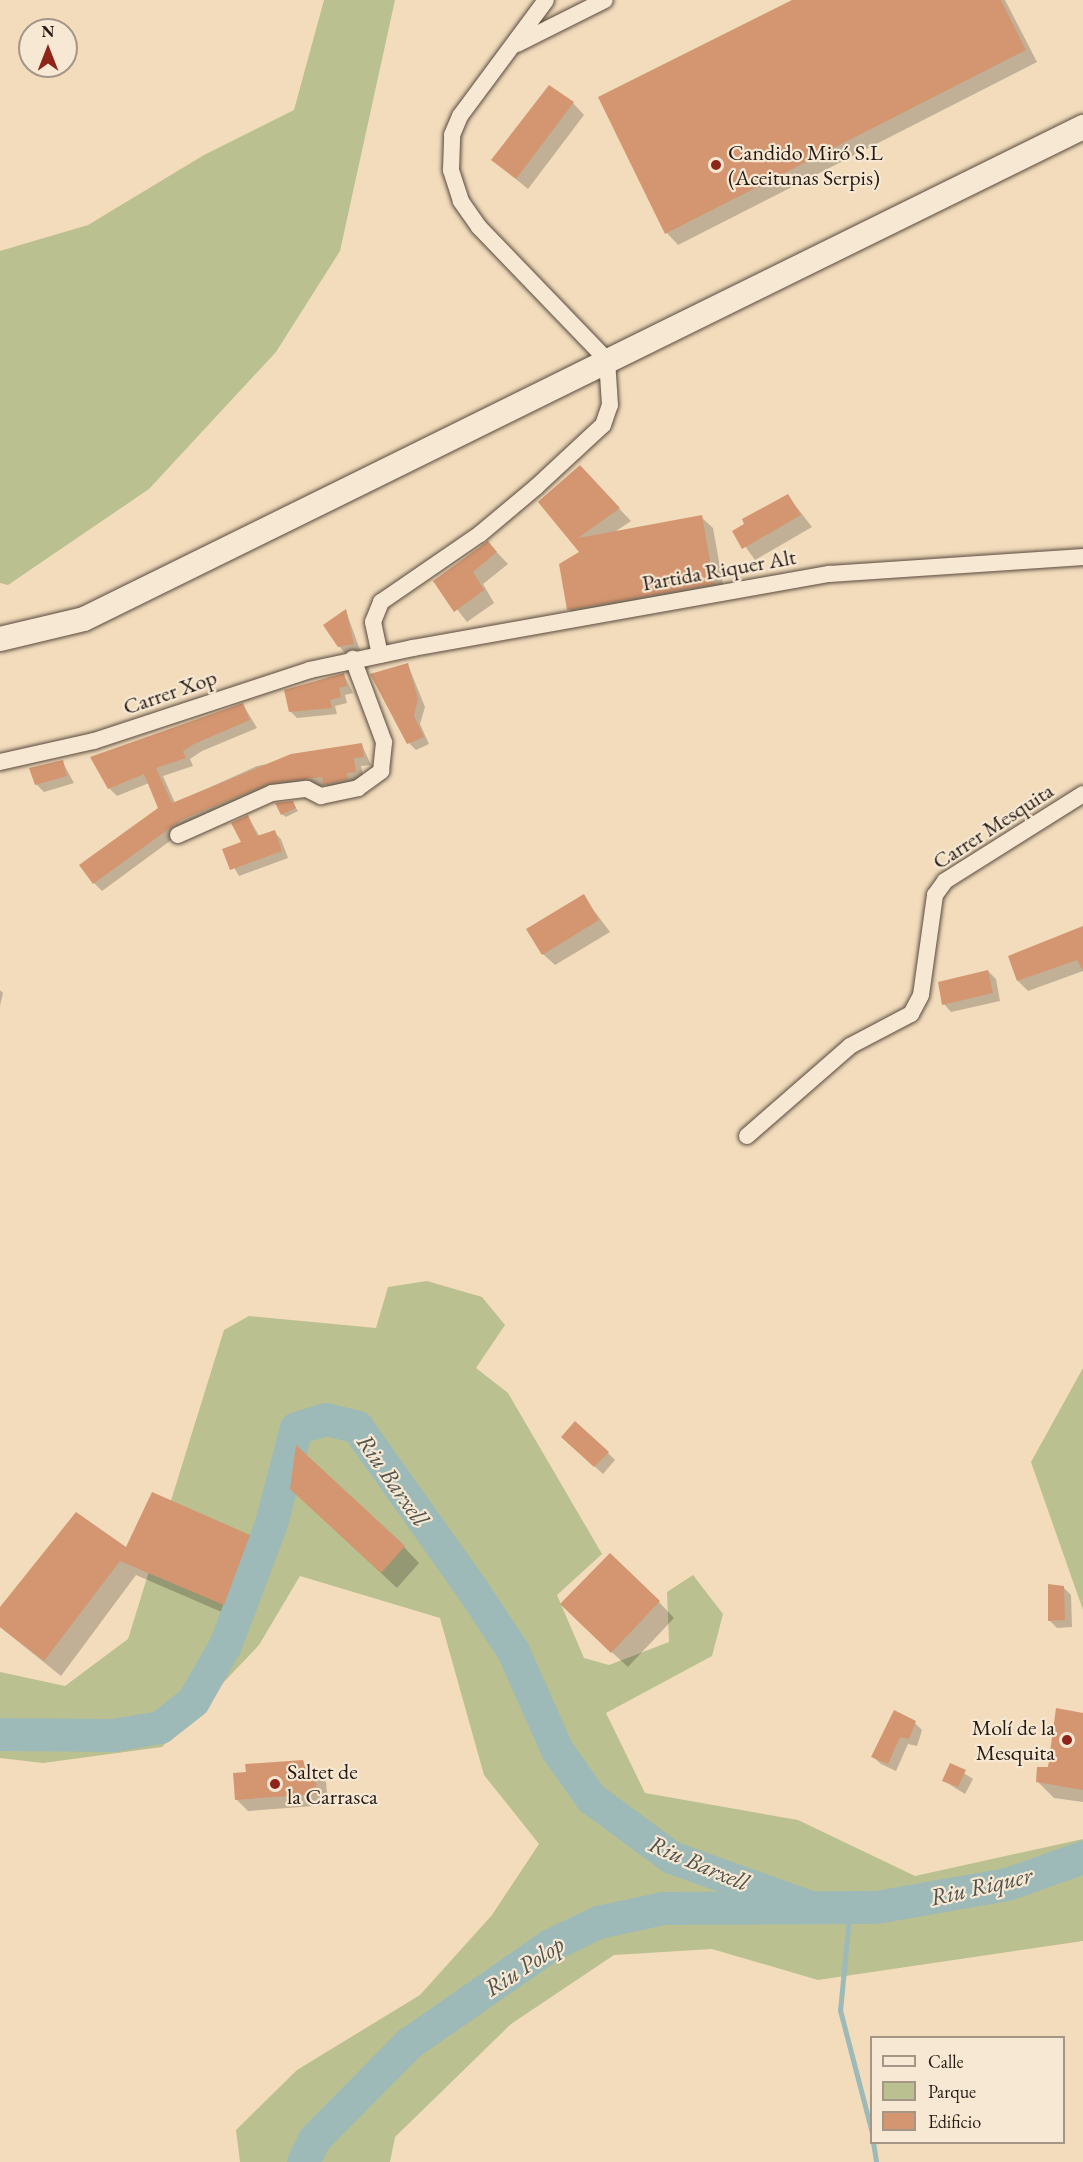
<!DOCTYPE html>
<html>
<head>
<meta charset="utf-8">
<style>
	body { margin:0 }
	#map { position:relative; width:1083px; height:2162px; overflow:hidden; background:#f2dcbc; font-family:"EB Garamond",serif }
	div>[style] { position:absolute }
	.green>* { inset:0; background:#bbc090 }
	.shadow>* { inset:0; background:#0003 }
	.stream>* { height:5px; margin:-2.5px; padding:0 2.5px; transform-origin:2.5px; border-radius:2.5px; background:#9dbab8 }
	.river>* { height:33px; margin:-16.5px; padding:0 16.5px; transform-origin:16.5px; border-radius:16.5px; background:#9dbab8 }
	.building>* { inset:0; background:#d49670 }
	.roads { filter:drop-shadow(0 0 2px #594a3e) drop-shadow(0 0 2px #594a3e) }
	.street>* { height:16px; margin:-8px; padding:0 8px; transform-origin:8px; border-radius:8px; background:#f7e8d3 }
	.secondary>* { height:24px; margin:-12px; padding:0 12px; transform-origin:12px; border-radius:12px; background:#f7e8d3 }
	.dots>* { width:16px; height:16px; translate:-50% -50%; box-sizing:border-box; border:3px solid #f7e8d3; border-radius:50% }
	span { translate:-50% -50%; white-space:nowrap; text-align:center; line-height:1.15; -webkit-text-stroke:4.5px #f7e8d3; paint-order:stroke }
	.poi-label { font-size:22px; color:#261a14 }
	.left { translate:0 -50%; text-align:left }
	.right { translate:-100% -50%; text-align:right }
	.street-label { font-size:22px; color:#261a14 }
	.water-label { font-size:24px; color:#50524d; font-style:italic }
	.legend { position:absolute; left:870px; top:2036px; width:195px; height:108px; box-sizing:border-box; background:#f7e8d3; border:2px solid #a39687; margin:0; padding:8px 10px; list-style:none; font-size:18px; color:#261a14 }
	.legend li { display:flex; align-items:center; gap:12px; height:30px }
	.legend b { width:30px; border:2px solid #a39687 }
	.north { position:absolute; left:18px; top:18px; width:60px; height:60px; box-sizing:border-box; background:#f7e8d3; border:2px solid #a39687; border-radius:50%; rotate:0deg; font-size:16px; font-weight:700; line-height:24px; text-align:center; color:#261a14 }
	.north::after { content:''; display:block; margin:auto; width:21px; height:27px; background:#8f2418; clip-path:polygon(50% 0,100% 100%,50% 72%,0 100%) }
</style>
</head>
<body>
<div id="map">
	<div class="green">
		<div style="clip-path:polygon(324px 0,395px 0,340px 251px,276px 352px,149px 489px,8px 585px,0 583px,0 251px,88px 225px,204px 155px,294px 110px)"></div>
		<div style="clip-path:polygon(427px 1281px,482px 1297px,505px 1325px,476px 1368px,508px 1393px,602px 1554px,557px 1595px,584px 1658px,609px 1665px,669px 1642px,667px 1592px,693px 1575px,723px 1614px,712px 1656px,606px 1713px,645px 1793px,798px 1820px,915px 1876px,1083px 1839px,1083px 1941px,818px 1980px,712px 1949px,614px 1955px,511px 2024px,395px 2137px,390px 2162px,240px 2162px,236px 2130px,297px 2070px,420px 1995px,492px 1915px,539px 1844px,484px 1775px,440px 1618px,300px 1576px,259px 1645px,162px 1747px,43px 1763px,0 1758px,0 1672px,65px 1686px,128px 1639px,224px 1330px,249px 1316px,376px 1328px,388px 1287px)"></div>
		<div style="clip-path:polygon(1083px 1368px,1083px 1610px,1031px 1462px)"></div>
	</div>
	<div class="shadow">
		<div style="clip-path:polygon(796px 0,1005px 0,1037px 62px,678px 245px,667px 233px)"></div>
		<div style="clip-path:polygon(573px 103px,584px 115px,528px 189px,493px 160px)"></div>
		<div style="clip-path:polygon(591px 479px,631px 521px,613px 533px,701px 517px,713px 528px,725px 595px,580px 621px,569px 609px,581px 552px,540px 502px)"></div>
		<div style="clip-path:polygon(788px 496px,812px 527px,755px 560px,734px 531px)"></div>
		<div style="clip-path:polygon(488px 543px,508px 564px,483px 584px,494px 603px,467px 622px,435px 581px)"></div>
		<div style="clip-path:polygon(346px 611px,360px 650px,345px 653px,339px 646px)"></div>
		<div style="clip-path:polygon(408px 665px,425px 707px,420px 724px,429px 744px,416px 750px,409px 743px)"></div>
		<div style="clip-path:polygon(344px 675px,353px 693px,345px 695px,347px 703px,335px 706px,337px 714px,297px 718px,290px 711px)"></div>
		<div style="clip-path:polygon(243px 705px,257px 728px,202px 751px,190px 759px,193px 766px,163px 776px,175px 803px,257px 766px,362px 745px,371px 765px,361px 766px,364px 779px,333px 792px,326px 785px,279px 790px,189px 827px,102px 891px,94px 883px,160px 808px,149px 783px,117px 796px,109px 788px)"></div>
		<div style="clip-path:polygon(62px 761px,74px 783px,44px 792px,36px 784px)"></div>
		<div style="clip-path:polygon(292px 803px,298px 811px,286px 817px,282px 814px)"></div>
		<div style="clip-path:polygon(248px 817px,260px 837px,274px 832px,281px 839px,288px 858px,239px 876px,224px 850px,243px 843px)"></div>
		<div style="clip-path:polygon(583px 896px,610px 932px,555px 965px,543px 954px)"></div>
		<div style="clip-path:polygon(1083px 930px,1083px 971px,1028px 991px,1018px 981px,1010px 957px)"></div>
		<div style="clip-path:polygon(988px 971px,996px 979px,1000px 1001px,951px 1012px,944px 1004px)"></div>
		<div style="clip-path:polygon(0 990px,3px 993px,0 1006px)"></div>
		<div style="clip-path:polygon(570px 1444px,608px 1453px,615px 1460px,603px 1474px)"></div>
		<div style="clip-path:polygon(291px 1489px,404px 1547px,419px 1563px,397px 1588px)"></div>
		<div style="clip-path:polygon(152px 1494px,250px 1536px,265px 1552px,240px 1620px,136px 1575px,61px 1676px,0 1627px,0 1610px,127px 1550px)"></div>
		<div style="clip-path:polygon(1063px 1587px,1071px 1595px,1072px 1627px,1057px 1628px,1049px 1620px)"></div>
		<div style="clip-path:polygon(659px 1602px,674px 1618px,628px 1667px,577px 1620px)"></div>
		<div style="clip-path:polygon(1083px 1714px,1083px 1802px,1054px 1798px,1038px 1782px)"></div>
		<div style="clip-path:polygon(915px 1723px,922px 1730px,917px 1746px,908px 1744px,896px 1771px,881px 1764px,873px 1757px)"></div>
		<div style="clip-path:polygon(302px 1762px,326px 1782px,328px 1805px,248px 1811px,236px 1799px)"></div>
		<div style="clip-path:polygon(951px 1765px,973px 1779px,965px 1794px,944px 1781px)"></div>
	</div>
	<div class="stream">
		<div style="left:850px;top:1907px;width:103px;rotate:95.5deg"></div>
		<div style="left:840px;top:2010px;width:127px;rotate:75.4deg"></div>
		<div style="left:873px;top:2142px;width:20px;rotate:81deg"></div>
	</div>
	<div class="river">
		<div style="left:0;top:1734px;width:113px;rotate:0.5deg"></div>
		<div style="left:113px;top:1735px;width:48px;rotate:-9.7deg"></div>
		<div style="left:160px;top:1727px;width:42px;rotate:-38.2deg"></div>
		<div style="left:193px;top:1701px;width:64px;rotate:-60.3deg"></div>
		<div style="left:225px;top:1645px;width:130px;rotate:-69.3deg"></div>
		<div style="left:271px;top:1523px;width:98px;rotate:-75.3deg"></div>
		<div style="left:296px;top:1428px;width:31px;rotate:-17deg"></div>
		<div style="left:326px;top:1419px;width:32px;rotate:14deg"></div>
		<div style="left:357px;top:1427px;width:199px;rotate:54.6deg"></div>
		<div style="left:472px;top:1589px;width:74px;rotate:56.5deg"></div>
		<div style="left:513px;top:1651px;width:108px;rotate:66deg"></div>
		<div style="left:557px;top:1750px;width:59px;rotate:54.7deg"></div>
		<div style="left:591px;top:1798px;width:99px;rotate:36.4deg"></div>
		<div style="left:671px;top:1857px;width:148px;rotate:19.8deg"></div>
		<div style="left:876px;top:1907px;width:133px;rotate:-10deg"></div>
		<div style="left:1007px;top:1884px;width:81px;rotate:-19.6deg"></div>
		<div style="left:303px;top:2162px;width:25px;rotate:-64deg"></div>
		<div style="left:314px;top:2139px;width:135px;rotate:-45.3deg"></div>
		<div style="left:409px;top:2043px;width:172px;rotate:-34.8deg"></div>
		<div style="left:550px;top:1945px;width:53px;rotate:-25.6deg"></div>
		<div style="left:598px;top:1922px;width:66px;rotate:-12.2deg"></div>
		<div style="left:663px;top:1908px;width:205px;rotate:-0.3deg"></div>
	</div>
	<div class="building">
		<div style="clip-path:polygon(792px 0,1001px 0,1026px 50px,665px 234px,598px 97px)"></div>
		<div style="clip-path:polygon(549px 85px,574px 102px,516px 179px,491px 160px)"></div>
		<div style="clip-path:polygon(580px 465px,620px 508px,578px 538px,702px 515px,714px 584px,567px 610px,559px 564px,579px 552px,538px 502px)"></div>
		<div style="clip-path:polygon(788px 494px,801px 515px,742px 549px,732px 531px,744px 524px,742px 519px)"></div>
		<div style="clip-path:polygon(488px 541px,497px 552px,473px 572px,484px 590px,454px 612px,433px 581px)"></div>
		<div style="clip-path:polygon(346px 609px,354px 644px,338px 647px,323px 625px)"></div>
		<div style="clip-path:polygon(408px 663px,418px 699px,414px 716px,424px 737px,407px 744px,370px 674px)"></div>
		<div style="clip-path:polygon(344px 673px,347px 686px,339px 688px,341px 697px,330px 700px,332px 708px,289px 712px,284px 690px)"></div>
		<div style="clip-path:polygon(243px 703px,250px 720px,194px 744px,183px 751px,186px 758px,156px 768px,172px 803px,291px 754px,362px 743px,364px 757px,354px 758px,356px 772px,347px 773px,348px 779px,323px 785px,322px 777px,270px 783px,181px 820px,93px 884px,79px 865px,158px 808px,144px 774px,108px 789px,90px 757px)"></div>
		<div style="clip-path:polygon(63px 760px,67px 776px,35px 785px,29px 768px)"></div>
		<div style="clip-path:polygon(293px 801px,296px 808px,281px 815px,275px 803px)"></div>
		<div style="clip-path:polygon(248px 815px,257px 836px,275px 830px,282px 851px,230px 870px,222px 849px,241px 842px,231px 823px)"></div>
		<div style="clip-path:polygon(584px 894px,599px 920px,542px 955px,526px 929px)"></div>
		<div style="clip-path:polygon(1083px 926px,1083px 971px,1077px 960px,1017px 981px,1008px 956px)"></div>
		<div style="clip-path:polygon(988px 970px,993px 993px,942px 1005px,938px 982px)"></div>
		<div style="clip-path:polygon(575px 1421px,609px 1452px,594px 1467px,561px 1437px)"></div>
		<div style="clip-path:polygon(296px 1445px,405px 1546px,381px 1573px,290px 1489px)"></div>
		<div style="clip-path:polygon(152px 1492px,250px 1535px,224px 1605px,120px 1561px,44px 1661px,0 1627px,0 1607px,76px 1512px,126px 1547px)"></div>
		<div style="clip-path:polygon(610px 1553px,660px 1601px,611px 1653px,560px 1604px)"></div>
		<div style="clip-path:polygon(1048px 1584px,1064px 1586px,1065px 1620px,1048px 1621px)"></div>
		<div style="clip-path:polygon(1056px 1708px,1083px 1713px,1083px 1790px,1036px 1782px,1037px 1767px,1048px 1767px)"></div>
		<div style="clip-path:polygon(894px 1710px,916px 1721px,909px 1739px,900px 1737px,888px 1764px,871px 1757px)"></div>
		<div style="clip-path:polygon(303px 1760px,306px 1769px,315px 1768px,317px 1794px,235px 1800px,233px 1773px,246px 1772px,245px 1764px)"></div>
		<div style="clip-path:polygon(950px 1763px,966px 1770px,958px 1787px,942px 1781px)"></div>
	</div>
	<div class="roads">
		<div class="street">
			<div style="left:517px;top:44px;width:98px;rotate:-26.6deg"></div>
			<div style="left:380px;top:655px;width:34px;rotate:-102deg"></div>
			<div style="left:373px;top:622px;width:22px;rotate:-68deg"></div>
			<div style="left:381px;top:602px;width:120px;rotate:-34.5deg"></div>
			<div style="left:480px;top:534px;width:73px;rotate:-40deg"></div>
			<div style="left:536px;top:487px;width:91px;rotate:-42.8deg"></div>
			<div style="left:603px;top:425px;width:21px;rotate:-71deg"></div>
			<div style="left:610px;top:405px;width:45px;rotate:-93.8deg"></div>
			<div style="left:607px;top:360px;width:185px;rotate:-133.9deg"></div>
			<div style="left:479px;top:227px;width:32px;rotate:-125deg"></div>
			<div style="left:461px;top:201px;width:33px;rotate:-108deg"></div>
			<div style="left:451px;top:170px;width:35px;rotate:-88deg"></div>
			<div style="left:452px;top:135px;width:21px;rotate:-67deg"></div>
			<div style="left:460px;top:116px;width:144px;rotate:-53.4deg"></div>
			<div style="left:0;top:762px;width:96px;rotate:-12.6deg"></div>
			<div style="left:94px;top:741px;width:227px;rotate:-18.2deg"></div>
			<div style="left:310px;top:670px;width:105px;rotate:-12.1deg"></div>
			<div style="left:413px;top:648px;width:423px;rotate:-10.1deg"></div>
			<div style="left:829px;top:574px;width:255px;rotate:-3.8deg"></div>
			<div style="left:178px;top:835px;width:103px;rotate:-24.1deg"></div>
			<div style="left:272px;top:793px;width:35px;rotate:-7deg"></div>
			<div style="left:307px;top:789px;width:16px;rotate:27deg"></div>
			<div style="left:321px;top:796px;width:38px;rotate:-12deg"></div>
			<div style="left:358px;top:788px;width:29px;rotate:-36deg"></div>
			<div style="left:381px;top:771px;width:29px;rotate:-84deg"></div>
			<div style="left:384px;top:742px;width:89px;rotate:-110.5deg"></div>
			<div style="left:747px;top:1136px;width:137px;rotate:-41.1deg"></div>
			<div style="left:850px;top:1046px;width:69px;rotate:-27.7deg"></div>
			<div style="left:911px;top:1014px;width:21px;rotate:-62deg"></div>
			<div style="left:921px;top:995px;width:101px;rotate:-82deg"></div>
			<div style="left:935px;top:895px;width:17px;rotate:-54deg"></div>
			<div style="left:945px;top:881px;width:163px;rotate:-32.2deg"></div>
		</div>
		<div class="secondary">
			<div style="left:0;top:639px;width:86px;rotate:-13.4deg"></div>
			<div style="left:84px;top:619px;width:1114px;rotate:-26.22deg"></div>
		</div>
	</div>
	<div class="dots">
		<div style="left:716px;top:165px;background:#8f2418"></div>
		<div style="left:1067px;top:1740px;background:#8f2418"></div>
		<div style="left:275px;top:1784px;background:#8f2418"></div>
	</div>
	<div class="poi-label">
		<span class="left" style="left:728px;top:165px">Candido Miró S.L<br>(Aceitunas Serpis)</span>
		<span class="right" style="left:1055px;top:1740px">Molí de la<br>Mesquita</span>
		<span class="left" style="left:287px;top:1784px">Saltet de<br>la Carrasca</span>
	</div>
	<div class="street-label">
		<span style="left:719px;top:570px;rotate:-10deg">Partida Riquer Alt</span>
		<span style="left:170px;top:692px;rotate:-19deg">Carrer Xop</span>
		<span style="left:993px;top:826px;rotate:-33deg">Carrer Mesquita</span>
	</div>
	<div class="water-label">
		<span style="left:393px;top:1480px;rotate:55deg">Riu Barxell</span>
		<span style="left:699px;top:1863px;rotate:23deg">Riu Barxell</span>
		<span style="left:981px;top:1886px;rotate:-13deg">Riu Riquer</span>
		<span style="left:524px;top:1966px;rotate:-33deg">Riu Polop</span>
	</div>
	<ul class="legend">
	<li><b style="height:8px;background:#f7e8d3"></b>Calle</li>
	<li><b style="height:16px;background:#bbc090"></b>Parque</li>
	<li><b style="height:16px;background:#d49670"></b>Edificio</li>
	</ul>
	<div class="north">N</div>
</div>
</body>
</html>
